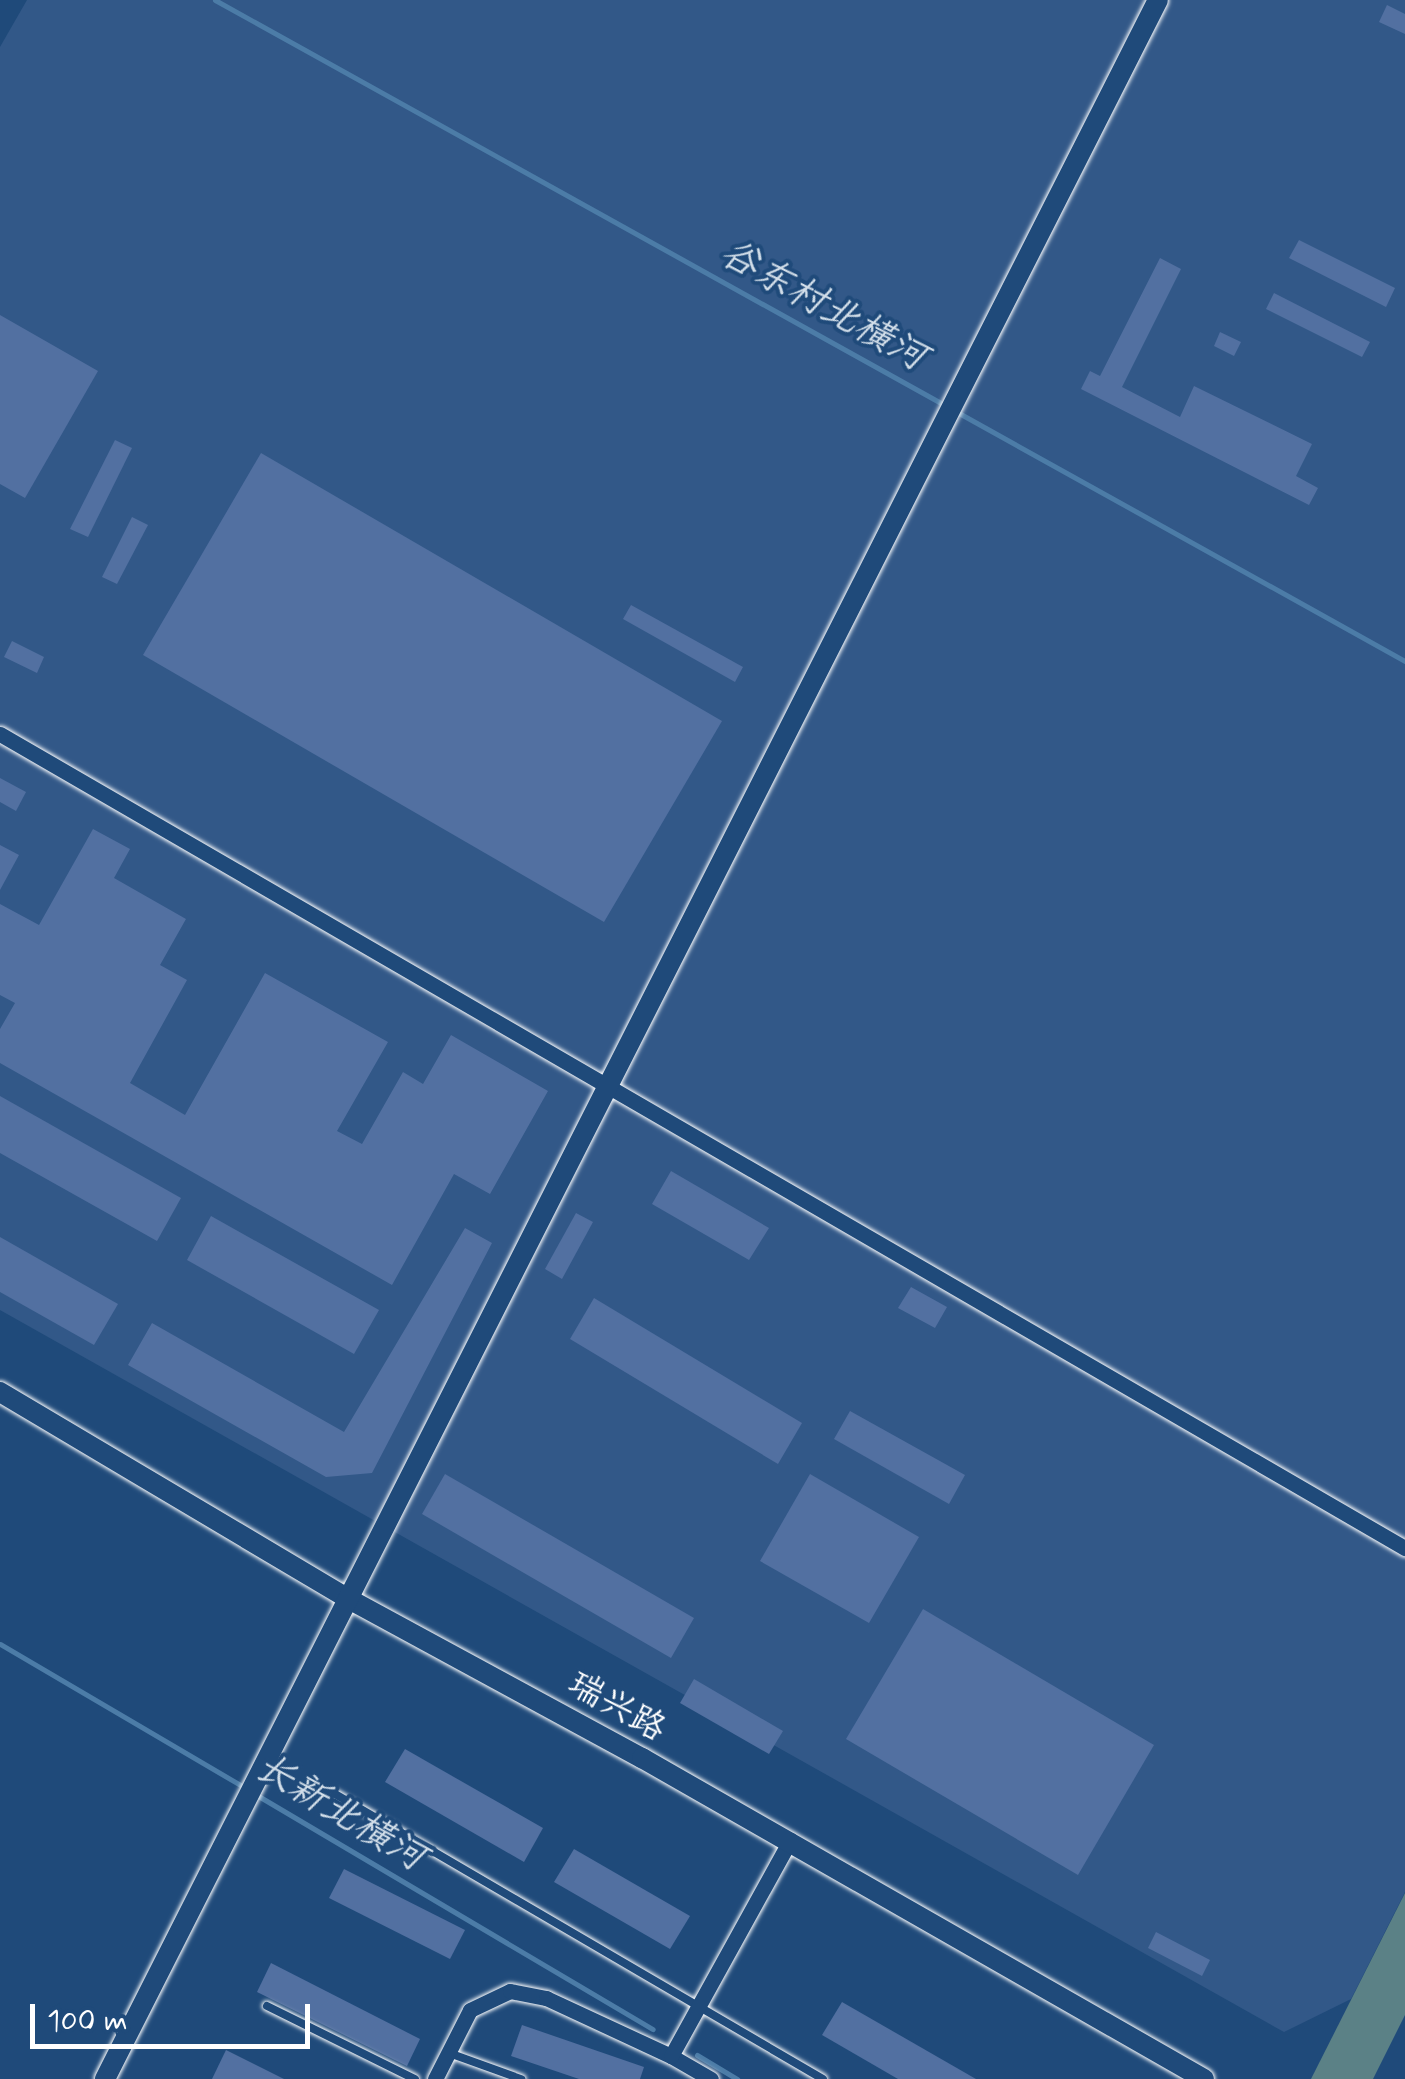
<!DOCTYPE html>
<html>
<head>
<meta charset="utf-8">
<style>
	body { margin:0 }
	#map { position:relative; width:1405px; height:2079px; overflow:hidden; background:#1f4a7a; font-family:Mynerve,"LXGW WenKai TC",sans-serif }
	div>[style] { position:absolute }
	.built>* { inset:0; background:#325888 }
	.green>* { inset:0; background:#5b8186 }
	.stream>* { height:5px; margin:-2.5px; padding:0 2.5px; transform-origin:2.5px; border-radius:2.5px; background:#4c7ca7 }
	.building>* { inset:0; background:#5270a1 }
	.roads { filter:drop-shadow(0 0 2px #fff) drop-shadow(0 0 2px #fff) }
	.service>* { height:8px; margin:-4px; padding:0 4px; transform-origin:4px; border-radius:4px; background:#1f4a7a }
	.minor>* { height:15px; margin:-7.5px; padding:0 7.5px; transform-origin:7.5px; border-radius:7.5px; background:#1f4a7a }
	.tertiary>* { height:20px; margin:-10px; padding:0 10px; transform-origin:10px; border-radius:10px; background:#1f4a7a }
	span { translate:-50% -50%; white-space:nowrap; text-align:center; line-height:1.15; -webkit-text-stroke:8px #1f4a7a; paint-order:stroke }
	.street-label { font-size:35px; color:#fff }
	.water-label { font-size:38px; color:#d2dee9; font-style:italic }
	.scale { position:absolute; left:30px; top:2004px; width:280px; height:45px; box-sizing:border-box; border:5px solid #fff; border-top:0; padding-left:12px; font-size:30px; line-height:35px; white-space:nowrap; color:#fff; -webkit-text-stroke:8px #1f4a7a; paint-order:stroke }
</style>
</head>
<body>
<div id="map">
	<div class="built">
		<div style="clip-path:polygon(27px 0,1405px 0,1405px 1892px,1351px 1999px,1284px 2032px,0 1310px,0 47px)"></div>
	</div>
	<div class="green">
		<div style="clip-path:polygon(1405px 1893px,1405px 2015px,1373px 2079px,1311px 2079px)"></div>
	</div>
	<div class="stream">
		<div style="left:215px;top:0;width:838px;rotate:29.04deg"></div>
		<div style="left:957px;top:412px;width:513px;rotate:29.07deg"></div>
		<div style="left:0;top:1644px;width:284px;rotate:30.4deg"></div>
		<div style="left:255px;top:1794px;width:462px;rotate:30.6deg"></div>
		<div style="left:697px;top:2055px;width:47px;rotate:31deg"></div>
	</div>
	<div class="building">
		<div style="clip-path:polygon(1387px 5px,1405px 14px,1405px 34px,1379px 22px)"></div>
		<div style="clip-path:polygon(1299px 240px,1395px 288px,1386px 307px,1289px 258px)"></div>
		<div style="clip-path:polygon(1160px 258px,1181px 269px,1122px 387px,1180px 417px,1194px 386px,1312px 444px,1296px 476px,1318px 488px,1309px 505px,1081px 389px,1090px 371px,1100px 376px)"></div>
		<div style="clip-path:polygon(1274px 293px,1370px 342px,1362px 357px,1266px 309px)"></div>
		<div style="clip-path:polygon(0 315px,98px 371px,25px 498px,0 484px)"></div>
		<div style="clip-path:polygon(1220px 332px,1241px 342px,1234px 356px,1214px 346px)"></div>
		<div style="clip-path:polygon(115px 440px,132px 448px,88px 537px,70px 529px)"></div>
		<div style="clip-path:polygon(261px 453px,722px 721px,604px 922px,143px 655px)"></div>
		<div style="clip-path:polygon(132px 517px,148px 525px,117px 584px,102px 577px)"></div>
		<div style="clip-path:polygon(631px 605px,743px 667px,735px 682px,623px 619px)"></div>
		<div style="clip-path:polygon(12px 641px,44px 657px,37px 673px,4px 657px)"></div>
		<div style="clip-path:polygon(0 778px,26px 792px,16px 811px,0 802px)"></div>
		<div style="clip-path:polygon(93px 829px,130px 849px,114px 878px,186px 919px,160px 965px,187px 980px,130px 1083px,185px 1115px,265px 973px,388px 1042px,337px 1131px,362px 1144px,403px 1072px,423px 1084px,451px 1035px,548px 1091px,490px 1194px,454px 1174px,392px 1285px,0 1063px,0 1029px,15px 1003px,0 995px,0 904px,39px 925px)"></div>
		<div style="clip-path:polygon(0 845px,19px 855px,0 890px)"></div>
		<div style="clip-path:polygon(0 1096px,181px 1198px,157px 1241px,0 1153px)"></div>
		<div style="clip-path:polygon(671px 1171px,769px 1228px,749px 1260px,652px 1204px)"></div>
		<div style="clip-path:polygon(576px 1213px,593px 1222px,562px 1279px,545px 1269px)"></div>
		<div style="clip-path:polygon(211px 1216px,379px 1310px,354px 1354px,187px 1260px)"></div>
		<div style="clip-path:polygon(465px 1228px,492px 1243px,372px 1473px,326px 1477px,128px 1365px,152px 1323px,344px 1432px)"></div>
		<div style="clip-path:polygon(0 1237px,118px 1304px,94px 1345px,0 1292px)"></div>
		<div style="clip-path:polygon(911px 1287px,947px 1307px,935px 1328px,898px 1308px)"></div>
		<div style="clip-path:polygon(594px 1298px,802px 1423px,778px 1464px,570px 1339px)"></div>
		<div style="clip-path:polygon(850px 1411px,965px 1475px,949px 1504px,834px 1439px)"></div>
		<div style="clip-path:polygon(445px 1474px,694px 1618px,671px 1658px,422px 1514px)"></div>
		<div style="clip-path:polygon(810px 1474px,919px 1537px,869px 1623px,760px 1561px)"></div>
		<div style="clip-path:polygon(923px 1609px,1154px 1745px,1078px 1875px,846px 1739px)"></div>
		<div style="clip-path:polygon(694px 1679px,783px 1731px,769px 1754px,680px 1703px)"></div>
		<div style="clip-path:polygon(405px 1749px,543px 1828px,524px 1862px,385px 1782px)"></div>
		<div style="clip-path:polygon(574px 1849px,690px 1916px,670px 1949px,554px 1882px)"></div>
		<div style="clip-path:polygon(344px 1869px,465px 1930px,450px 1959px,329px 1898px)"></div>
		<div style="clip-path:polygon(1156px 1932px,1210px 1960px,1202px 1976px,1148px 1948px)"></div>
		<div style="clip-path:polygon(271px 1963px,420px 2039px,407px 2066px,257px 1992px)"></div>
		<div style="clip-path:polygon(842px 2002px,976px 2079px,898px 2079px,822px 2035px)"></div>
		<div style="clip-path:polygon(522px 2025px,644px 2067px,640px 2079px,579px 2079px,511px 2056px)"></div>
		<div style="clip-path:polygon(226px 2050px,284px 2079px,212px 2079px)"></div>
	</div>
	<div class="roads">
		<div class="service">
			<div style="left:335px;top:1794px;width:565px;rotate:30.29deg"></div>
			<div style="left:267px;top:2006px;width:165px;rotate:26.3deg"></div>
			<div style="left:449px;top:2053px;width:77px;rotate:19.9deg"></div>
		</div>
		<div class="minor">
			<div style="left:0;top:734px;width:1624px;rotate:30.09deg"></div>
			<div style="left:671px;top:2056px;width:46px;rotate:29.9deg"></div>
			<div style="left:435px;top:2079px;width:77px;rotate:-63.1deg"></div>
			<div style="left:470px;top:2010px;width:44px;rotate:-25.4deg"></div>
			<div style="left:510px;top:1991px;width:37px;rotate:11deg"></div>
			<div style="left:546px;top:1998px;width:138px;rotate:24.9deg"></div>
			<div style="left:671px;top:2056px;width:247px;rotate:-61.1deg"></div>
		</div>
		<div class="tertiary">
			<div style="left:0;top:1392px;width:404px;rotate:30.7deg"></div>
			<div style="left:347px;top:1598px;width:336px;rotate:28.5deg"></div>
			<div style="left:642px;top:1758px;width:647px;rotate:29.73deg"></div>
			<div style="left:105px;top:2079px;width:2330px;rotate:-63.14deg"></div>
		</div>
	</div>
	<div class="street-label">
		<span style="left:617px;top:1707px;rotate:29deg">瑞兴路</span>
	</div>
	<div class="water-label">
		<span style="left:823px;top:306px;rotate:29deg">谷东村北横河</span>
		<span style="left:340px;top:1813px;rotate:31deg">长新北横河</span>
	</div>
	<div class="scale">100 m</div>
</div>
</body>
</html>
